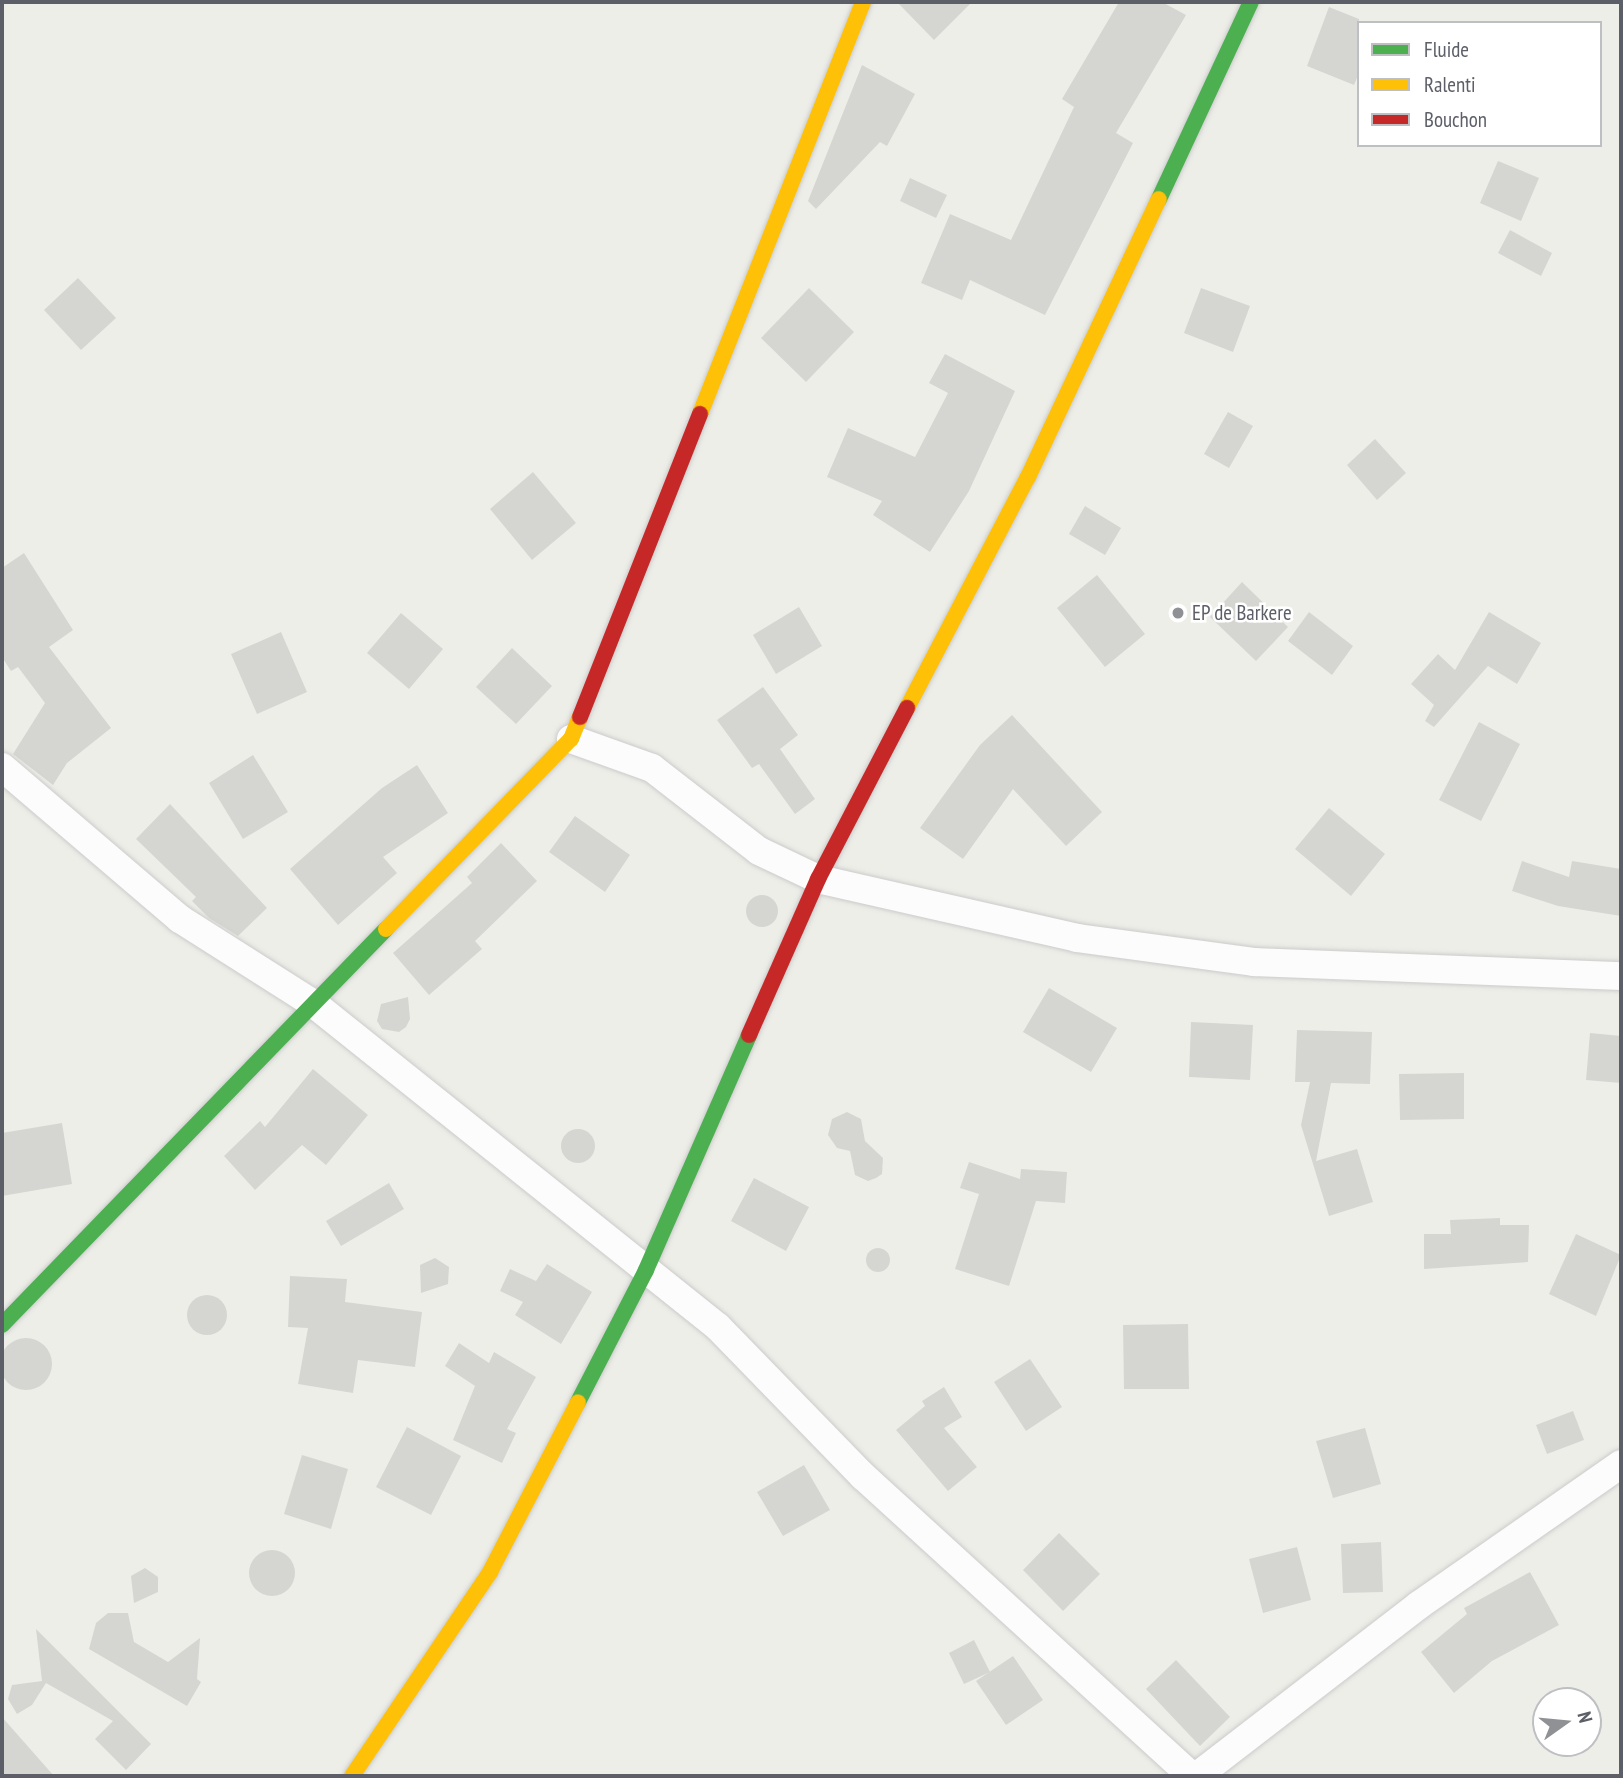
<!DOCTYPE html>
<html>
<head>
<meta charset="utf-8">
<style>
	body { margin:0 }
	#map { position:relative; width:1623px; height:1778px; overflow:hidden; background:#eeeee9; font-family:"PT Sans Narrow",sans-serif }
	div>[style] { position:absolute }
	.building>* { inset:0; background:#d5d5d2 }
	.round { border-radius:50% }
	.roads { filter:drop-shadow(0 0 2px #cbcccb) drop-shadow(0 0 2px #cbcccb) }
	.street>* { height:28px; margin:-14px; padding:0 14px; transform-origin:14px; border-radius:14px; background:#fcfcfc }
	.fast>* { height:16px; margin:-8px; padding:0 8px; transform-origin:8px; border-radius:8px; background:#4caf50 }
	.slow>* { height:16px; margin:-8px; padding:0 8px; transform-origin:8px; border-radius:8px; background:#ffc107 }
	.jam>* { height:16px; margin:-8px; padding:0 8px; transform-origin:8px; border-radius:8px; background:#c62828 }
	.dots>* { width:19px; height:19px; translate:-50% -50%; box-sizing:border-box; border:4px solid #fff; border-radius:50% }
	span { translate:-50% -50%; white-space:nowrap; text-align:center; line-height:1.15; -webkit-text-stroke:5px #fff; paint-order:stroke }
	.poi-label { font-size:21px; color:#5d5f68 }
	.left { translate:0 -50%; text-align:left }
	.frame { position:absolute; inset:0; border:4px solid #5d5f68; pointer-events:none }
	.legend { position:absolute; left:1357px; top:21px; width:245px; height:126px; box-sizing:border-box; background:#fff; border:2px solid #bebfc3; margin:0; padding:9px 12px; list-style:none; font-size:21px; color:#5d5f68 }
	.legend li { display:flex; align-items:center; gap:14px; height:35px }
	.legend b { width:35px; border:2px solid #bebfc3 }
	.north { position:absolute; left:1532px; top:1687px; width:70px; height:70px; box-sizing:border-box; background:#fff; border:2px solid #bebfc3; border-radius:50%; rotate:75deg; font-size:19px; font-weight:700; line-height:28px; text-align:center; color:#5d5f68 }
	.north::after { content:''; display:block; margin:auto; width:24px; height:32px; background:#909195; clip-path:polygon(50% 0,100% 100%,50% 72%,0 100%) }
</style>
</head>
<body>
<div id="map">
	<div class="building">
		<div style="clip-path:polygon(897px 2px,972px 2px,934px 40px)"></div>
		<div style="clip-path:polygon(1119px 2px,1162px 2px,1186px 15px,1116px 133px,1133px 143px,1045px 315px,970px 280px,962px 300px,921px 283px,950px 214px,1011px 240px,1074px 107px,1062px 99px)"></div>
		<div style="clip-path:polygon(1329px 7px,1359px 19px,1359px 73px,1354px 85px,1307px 66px)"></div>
		<div style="clip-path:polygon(862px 65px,915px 94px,887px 146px,880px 142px,816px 209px,808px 201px)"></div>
		<div style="clip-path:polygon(1498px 161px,1539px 178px,1521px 221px,1480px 203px)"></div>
		<div style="clip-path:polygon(910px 178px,947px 195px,936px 218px,900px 201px)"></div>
		<div style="clip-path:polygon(1510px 230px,1552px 253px,1541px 276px,1498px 253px)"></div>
		<div style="clip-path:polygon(78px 278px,116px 318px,81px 350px,44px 310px)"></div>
		<div style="clip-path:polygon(809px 288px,854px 332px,806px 382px,761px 338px)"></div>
		<div style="clip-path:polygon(1201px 288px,1250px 306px,1233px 352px,1184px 333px)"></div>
		<div style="clip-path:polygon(945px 354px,1015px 391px,969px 491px,930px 552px,873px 515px,882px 501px,827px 477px,848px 428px,915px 457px,948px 393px,929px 383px)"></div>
		<div style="clip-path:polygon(1228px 412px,1253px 426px,1229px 468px,1204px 454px)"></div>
		<div style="clip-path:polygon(1375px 439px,1406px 473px,1377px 500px,1347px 465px)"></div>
		<div style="clip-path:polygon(533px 472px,576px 523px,532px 560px,490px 509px)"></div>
		<div style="clip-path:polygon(1085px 506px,1121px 528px,1105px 555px,1069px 534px)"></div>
		<div style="clip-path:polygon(24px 553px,73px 630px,49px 647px,111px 728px,67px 763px,53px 785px,13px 754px,45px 703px,18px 667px,11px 671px,2px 657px,2px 568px)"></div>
		<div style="clip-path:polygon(1097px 575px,1145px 634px,1105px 667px,1057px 608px)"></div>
		<div style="clip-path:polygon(1242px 582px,1288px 627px,1256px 661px,1210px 617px)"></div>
		<div style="clip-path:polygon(799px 607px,822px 646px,776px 674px,753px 635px)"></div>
		<div style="clip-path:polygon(1309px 612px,1353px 646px,1332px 675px,1288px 641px)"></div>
		<div style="clip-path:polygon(1489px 612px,1541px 643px,1517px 684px,1488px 666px,1434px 727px,1425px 721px,1434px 705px,1411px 684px,1438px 654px,1455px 670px)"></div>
		<div style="clip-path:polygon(401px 613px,443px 649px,409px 689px,367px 653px)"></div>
		<div style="clip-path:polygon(281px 632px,307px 692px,257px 714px,231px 654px)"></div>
		<div style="clip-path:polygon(512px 648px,552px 686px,516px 724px,476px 687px)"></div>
		<div style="clip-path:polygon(763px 687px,798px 735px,780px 749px,815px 799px,795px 814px,759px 764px,752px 768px,717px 720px)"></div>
		<div style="clip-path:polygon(1012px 715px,1102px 812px,1066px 846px,1013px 789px,963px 859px,920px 828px,980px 745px)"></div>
		<div style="clip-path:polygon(1479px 722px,1520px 744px,1481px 821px,1439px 800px)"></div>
		<div style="clip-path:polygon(253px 755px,288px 812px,243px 839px,209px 783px)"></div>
		<div style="clip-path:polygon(417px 765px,448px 813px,383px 857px,397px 873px,338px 925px,290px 869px,382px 788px)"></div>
		<div style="clip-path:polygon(170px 804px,267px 908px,238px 936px,209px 918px,192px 901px,196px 897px,136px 839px)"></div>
		<div style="clip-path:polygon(1329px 808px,1385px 854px,1351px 896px,1295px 849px)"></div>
		<div style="clip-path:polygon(575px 816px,630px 855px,605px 892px,549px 852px)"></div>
		<div style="clip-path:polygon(501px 843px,537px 881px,475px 941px,482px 949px,429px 995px,393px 953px,472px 883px,467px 877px)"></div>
		<div style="clip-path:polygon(1522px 861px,1569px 877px,1572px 861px,1621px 869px,1621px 916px,1558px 906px,1512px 891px)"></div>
		<div class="round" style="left:746px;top:895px;width:32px;height:32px"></div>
		<div style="clip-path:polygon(1049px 988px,1117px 1028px,1091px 1072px,1023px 1032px)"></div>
		<div style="clip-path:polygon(408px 997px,410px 1019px,406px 1027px,399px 1032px,382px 1029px,377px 1021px,381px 1004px)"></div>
		<div style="clip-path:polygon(1191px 1022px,1253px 1025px,1250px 1080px,1189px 1077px)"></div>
		<div style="clip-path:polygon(1297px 1030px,1372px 1032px,1370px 1084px,1331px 1083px,1316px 1161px,1357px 1149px,1373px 1202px,1329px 1216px,1301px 1125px,1310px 1082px,1295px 1082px)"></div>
		<div style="clip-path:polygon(1590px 1033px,1621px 1036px,1621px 1083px,1586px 1080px)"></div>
		<div style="clip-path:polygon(313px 1069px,368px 1115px,326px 1165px,302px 1145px,255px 1190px,224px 1156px,260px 1121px,265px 1127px)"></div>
		<div style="clip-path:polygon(1464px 1073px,1464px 1119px,1400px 1120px,1399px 1074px)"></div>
		<div style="clip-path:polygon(847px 1112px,861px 1119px,865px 1141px,883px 1158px,882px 1174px,876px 1178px,868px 1181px,855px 1175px,850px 1151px,837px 1148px,828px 1135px,832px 1119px)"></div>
		<div style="clip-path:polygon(62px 1123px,72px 1184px,2px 1196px,2px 1133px)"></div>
		<div class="round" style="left:561px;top:1129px;width:34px;height:34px"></div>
		<div style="clip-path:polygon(969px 1162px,1020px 1179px,1021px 1169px,1067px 1172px,1065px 1203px,1036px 1201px,1009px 1286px,955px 1269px,979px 1194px,960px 1188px)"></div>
		<div style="clip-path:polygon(754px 1178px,809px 1207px,786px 1251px,731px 1221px)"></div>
		<div style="clip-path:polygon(389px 1183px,404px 1209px,341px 1246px,326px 1221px)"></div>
		<div style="clip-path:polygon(1500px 1218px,1500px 1225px,1529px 1225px,1528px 1262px,1424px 1269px,1424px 1234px,1451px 1234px,1450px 1220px)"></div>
		<div style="clip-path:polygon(1576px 1234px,1621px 1255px,1596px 1316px,1549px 1294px)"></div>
		<div class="round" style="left:866px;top:1248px;width:24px;height:24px"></div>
		<div style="clip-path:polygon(435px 1258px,449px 1267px,448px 1284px,421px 1293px,420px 1265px)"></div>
		<div style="clip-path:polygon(547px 1264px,592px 1292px,561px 1344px,515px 1315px,523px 1302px,500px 1291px,510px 1269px,536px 1281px)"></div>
		<div style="clip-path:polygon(290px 1276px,347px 1279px,345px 1302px,422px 1312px,415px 1367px,358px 1360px,353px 1393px,298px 1384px,308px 1328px,288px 1327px)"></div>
		<div class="round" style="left:187px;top:1295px;width:40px;height:40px"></div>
		<div style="clip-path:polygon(1188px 1324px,1189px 1389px,1124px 1389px,1123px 1325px)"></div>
		<div class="round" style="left:0;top:1338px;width:52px;height:52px"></div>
		<div style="clip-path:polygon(459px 1343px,489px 1363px,494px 1352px,536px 1377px,507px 1429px,516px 1433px,502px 1463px,453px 1440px,475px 1386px,445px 1366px)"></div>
		<div style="clip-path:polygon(1030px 1359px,1062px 1407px,1026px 1431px,994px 1382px)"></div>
		<div style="clip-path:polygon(944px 1387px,962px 1417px,944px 1428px,977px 1467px,948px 1491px,896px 1430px,925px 1406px,922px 1401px)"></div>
		<div style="clip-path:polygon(1573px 1411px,1584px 1440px,1547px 1454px,1536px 1425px)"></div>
		<div style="clip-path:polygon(407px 1427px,461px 1456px,431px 1515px,376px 1487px)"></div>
		<div style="clip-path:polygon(1365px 1428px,1381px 1484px,1333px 1498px,1316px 1441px)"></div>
		<div style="clip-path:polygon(302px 1455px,348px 1469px,331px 1529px,284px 1514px)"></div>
		<div style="clip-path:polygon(804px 1465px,830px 1510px,783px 1536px,757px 1492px)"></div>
		<div style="clip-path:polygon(1059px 1533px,1100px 1574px,1063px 1611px,1023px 1570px)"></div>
		<div style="clip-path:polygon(1381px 1542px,1383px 1592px,1343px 1593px,1341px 1544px)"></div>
		<div style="clip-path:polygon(1297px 1547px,1311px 1600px,1263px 1613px,1249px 1559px)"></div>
		<div class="round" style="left:249px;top:1550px;width:46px;height:46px"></div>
		<div style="clip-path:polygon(145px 1568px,158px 1577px,158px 1592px,134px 1603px,131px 1576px)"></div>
		<div style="clip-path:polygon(1530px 1572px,1559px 1625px,1492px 1661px,1454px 1693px,1421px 1652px,1467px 1614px,1464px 1608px)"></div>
		<div style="clip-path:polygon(108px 1613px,128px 1613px,134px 1642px,168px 1662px,200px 1638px,197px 1679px,201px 1682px,187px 1706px,89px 1649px,96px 1623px)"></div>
		<div style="clip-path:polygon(36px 1629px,151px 1744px,126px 1770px,95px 1739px,113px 1721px,46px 1683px,32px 1705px,17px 1714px,8px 1699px,12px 1685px,42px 1681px)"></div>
		<div style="clip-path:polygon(974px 1640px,990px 1672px,964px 1684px,949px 1653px)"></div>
		<div style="clip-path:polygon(1013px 1656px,1043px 1700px,1006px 1725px,976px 1681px)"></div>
		<div style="clip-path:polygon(1176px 1660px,1230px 1717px,1200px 1746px,1146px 1689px)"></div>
		<div style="clip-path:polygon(2px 1717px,54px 1776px,2px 1776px)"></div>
	</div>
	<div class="roads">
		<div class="street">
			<div style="left:571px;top:739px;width:86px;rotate:19.7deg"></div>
			<div style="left:652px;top:768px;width:135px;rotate:37.8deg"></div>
			<div style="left:759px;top:851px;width:65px;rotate:25.4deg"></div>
			<div style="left:818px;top:879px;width:266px;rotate:12.8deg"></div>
			<div style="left:1077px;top:938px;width:179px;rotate:7.7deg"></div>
			<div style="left:1254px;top:962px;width:367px;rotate:2.2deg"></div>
			<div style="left:2px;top:767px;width:234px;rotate:40.5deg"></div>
			<div style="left:180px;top:919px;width:159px;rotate:32.4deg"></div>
			<div style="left:314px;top:1004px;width:517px;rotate:38.64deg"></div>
			<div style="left:718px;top:1327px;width:208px;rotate:45.8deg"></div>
			<div style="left:863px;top:1476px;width:445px;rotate:42.4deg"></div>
			<div style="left:1197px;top:1776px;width:280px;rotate:-37.6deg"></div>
			<div style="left:1419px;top:1605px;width:246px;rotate:-34.9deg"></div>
		</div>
		<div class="fast">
			<div style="left:1159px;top:199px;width:217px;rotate:-65deg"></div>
			<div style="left:2px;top:1325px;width:552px;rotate:-45.88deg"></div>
			<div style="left:578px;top:1402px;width:148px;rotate:-62.7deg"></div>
			<div style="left:646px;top:1270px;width:257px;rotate:-66.3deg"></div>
		</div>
		<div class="slow">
			<div style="left:700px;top:414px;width:443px;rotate:-68.4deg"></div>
			<div style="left:907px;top:708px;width:261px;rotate:-62.4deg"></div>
			<div style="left:1028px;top:477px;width:307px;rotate:-64.8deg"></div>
			<div style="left:386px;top:929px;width:265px;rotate:-45.8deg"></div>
			<div style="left:571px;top:739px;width:24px;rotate:-68deg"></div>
			<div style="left:352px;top:1776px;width:246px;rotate:-55.9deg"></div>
			<div style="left:490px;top:1572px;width:191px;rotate:-62.6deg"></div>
		</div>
		<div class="jam">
			<div style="left:580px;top:717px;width:326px;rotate:-68.4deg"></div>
			<div style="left:749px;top:1035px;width:171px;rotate:-66.1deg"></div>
			<div style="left:818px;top:879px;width:193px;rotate:-62.5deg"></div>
		</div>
	</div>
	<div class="dots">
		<div style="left:1178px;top:613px;background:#909195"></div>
	</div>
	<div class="poi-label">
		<span class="left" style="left:1192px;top:613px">EP de Barkere</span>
	</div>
	<div class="frame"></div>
	<ul class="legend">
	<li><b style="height:9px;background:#4caf50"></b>Fluide</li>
	<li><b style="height:9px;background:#ffc107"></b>Ralenti</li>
	<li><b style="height:9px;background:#c62828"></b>Bouchon</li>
	</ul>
	<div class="north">N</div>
</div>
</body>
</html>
